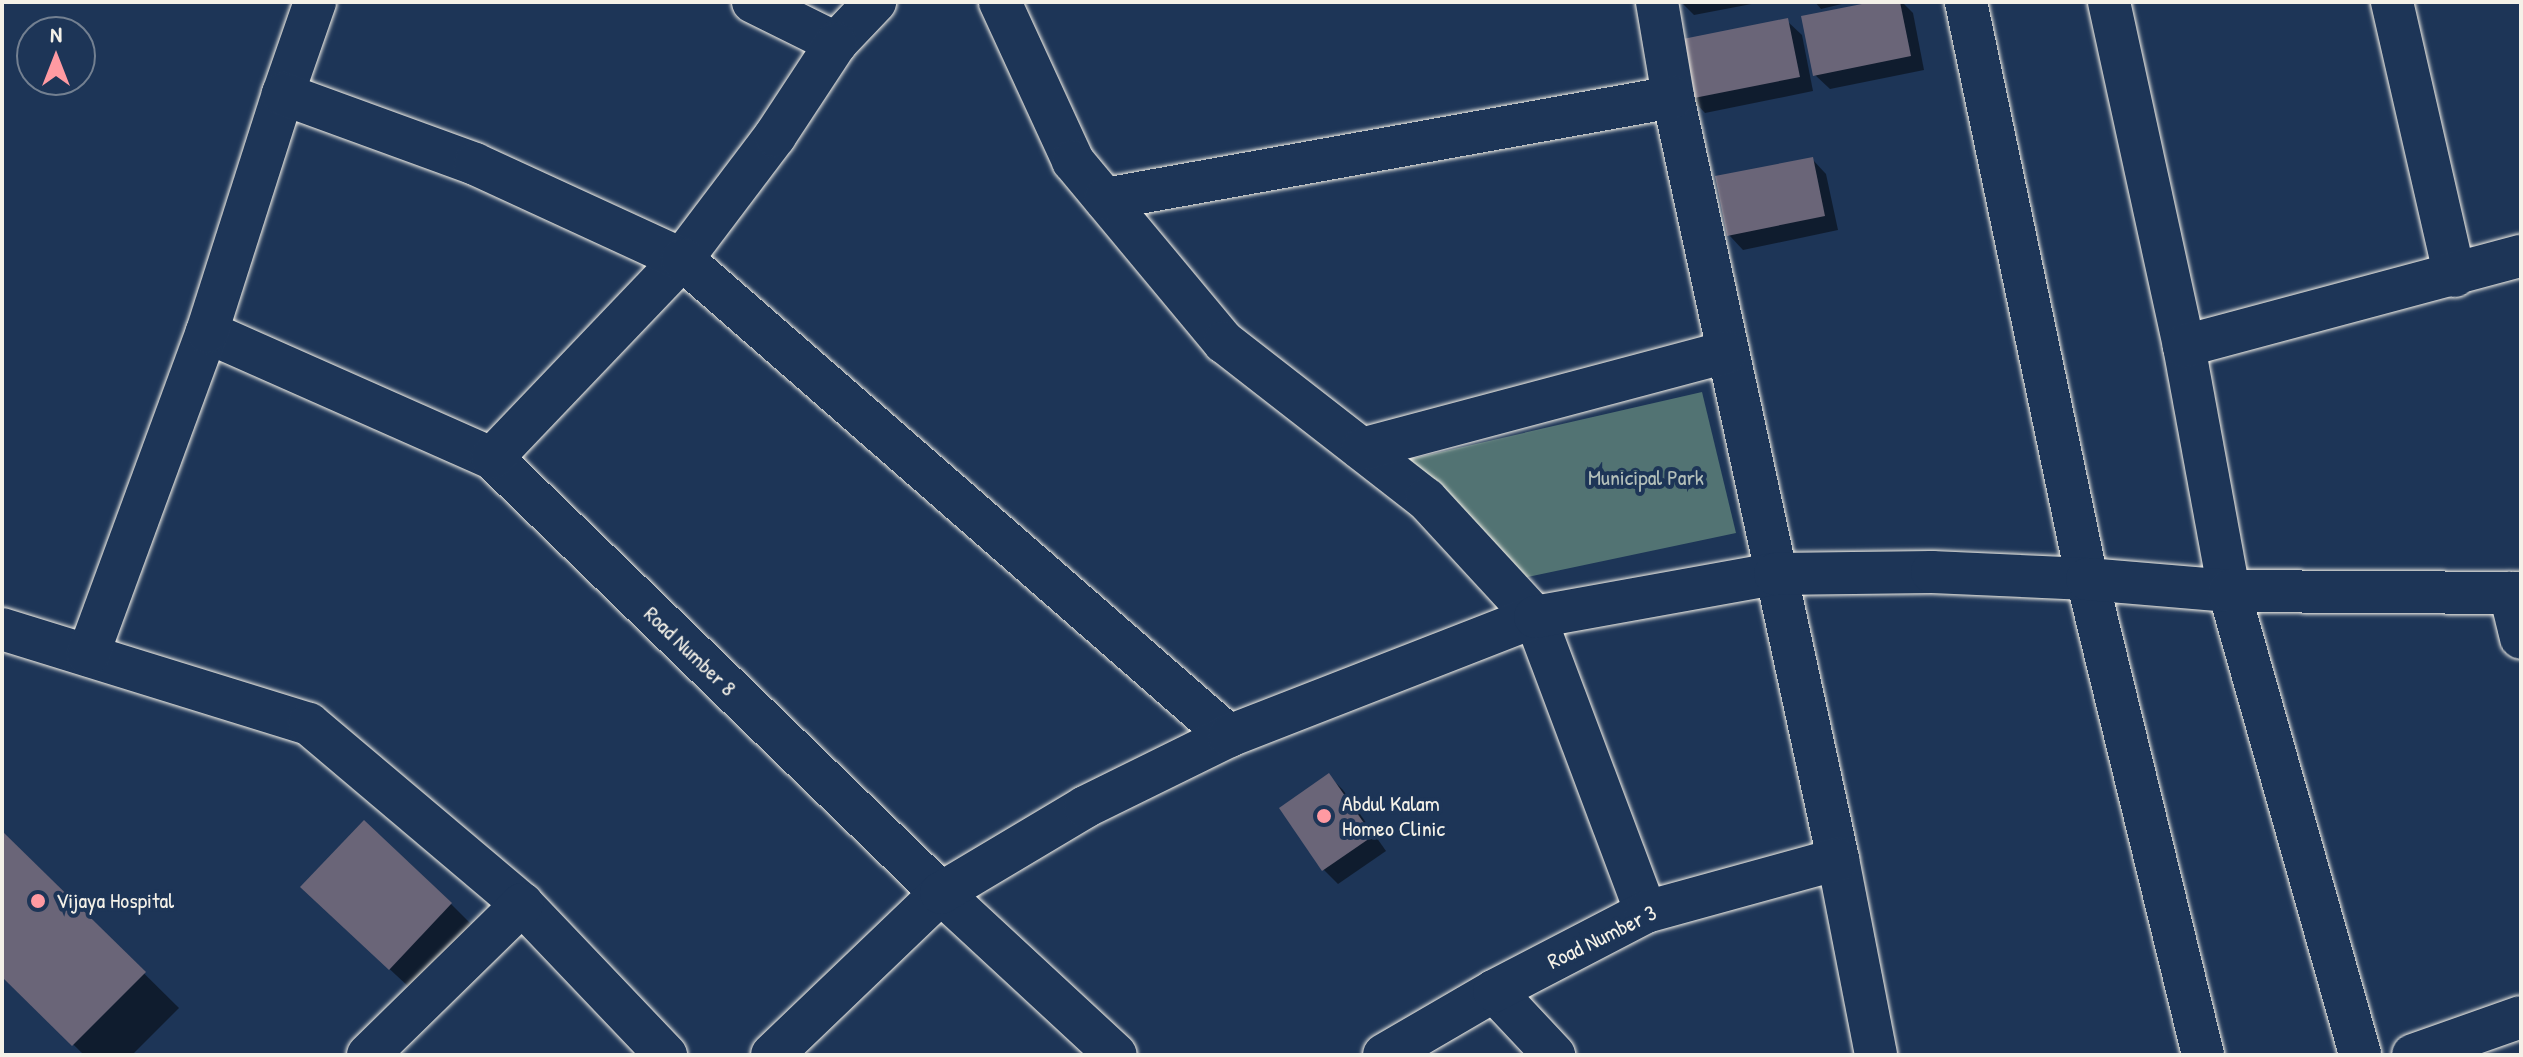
<!DOCTYPE html>
<html>
<head>
<meta charset="utf-8">
<style>
	body { margin:0 }
	#map { position:relative; width:2523px; height:1057px; overflow:hidden; background:#1d3557; font-family:"Patrick Hand",sans-serif }
	div>[style] { position:absolute }
	.green>* { inset:0; background:#527373 }
	.shadow>* { inset:0; background:#0007 }
	.building>* { inset:0; background:#6a6578 }
	.roads { filter:drop-shadow(0 0 2px #f4f1e8) drop-shadow(0 0 2px #f4f1e8) }
	.street>* { height:42px; margin:-21px; padding:0 21px; transform-origin:21px; border-radius:21px; background:#1d3557 }
	.dots>* { width:22px; height:22px; translate:-50% -50%; box-sizing:border-box; border:4px solid #1d3557; border-radius:50% }
	span { translate:-50% -50%; white-space:nowrap; text-align:center; line-height:1.15; -webkit-text-stroke:8px #1d3557; paint-order:stroke }
	.park-label { font-size:22px; color:#b3bfb9 }
	.street-label { font-size:22px; color:#f4f1e8 }
	.poi-label { font-size:22px; color:#f4f1e8 }
	.left { translate:0 -50%; text-align:left }
	.frame { position:absolute; inset:0; border:4px solid #f4f1e8; pointer-events:none }
	.north { position:absolute; left:16px; top:16px; width:80px; height:80px; box-sizing:border-box; background:#1d3557; border:2px solid #738091; border-radius:50%; rotate:0deg; font-size:22px; font-weight:700; line-height:32px; text-align:center; color:#f4f1e8 }
	.north::after { content:''; display:block; margin:auto; width:28px; height:36px; background:#ff9aa2; clip-path:polygon(50% 0,100% 100%,50% 72%,0 100%) }
</style>
</head>
<body>
<div id="map">
	<div class="green">
		<div style="clip-path:polygon(1702px 392px,1736px 533px,1523px 578px,1410px 459px)"></div>
	</div>
	<div class="shadow">
		<div style="clip-path:polygon(1681px 2px,1762px 2px,1694px 15px)"></div>
		<div style="clip-path:polygon(1815px 2px,1850px 2px,1821px 9px)"></div>
		<div style="clip-path:polygon(1883px 2px,1902px 2px,1913px 13px,1924px 70px,1830px 89px,1815px 75px)"></div>
		<div style="clip-path:polygon(1787px 21px,1802px 35px,1813px 91px,1705px 113px,1691px 98px)"></div>
		<div style="clip-path:polygon(1812px 159px,1826px 174px,1838px 230px,1743px 250px,1729px 235px)"></div>
		<div style="clip-path:polygon(1329px 776px,1343px 790px,1386px 851px,1338px 884px,1324px 870px,1282px 808px)"></div>
		<div style="clip-path:polygon(2px 833px,179px 1008px,132px 1055px,84px 1055px,2px 974px)"></div>
		<div style="clip-path:polygon(451px 904px,472px 925px,411px 989px,324px 908px)"></div>
	</div>
	<div class="building">
		<div style="clip-path:polygon(1872px 2px,1900px 2px,1911px 56px,1813px 76px,1801px 16px)"></div>
		<div style="clip-path:polygon(1788px 18px,1800px 77px,1689px 99px,1678px 40px)"></div>
		<div style="clip-path:polygon(1813px 157px,1825px 216px,1727px 236px,1715px 176px)"></div>
		<div style="clip-path:polygon(1329px 773px,1373px 836px,1322px 871px,1279px 808px)"></div>
		<div style="clip-path:polygon(364px 820px,452px 903px,389px 970px,300px 887px)"></div>
		<div style="clip-path:polygon(2px 831px,146px 972px,72px 1046px,2px 977px)"></div>
	</div>
	<div class="roads">
		<div class="street">
			<div style="left:753px;top:2px;width:93px;rotate:26.3deg"></div>
			<div style="left:836px;top:43px;width:57px;rotate:-46.4deg"></div>
			<div style="left:1000px;top:2px;width:175px;rotate:65.3deg"></div>
			<div style="left:1073px;top:161px;width:236px;rotate:50.2deg"></div>
			<div style="left:1224px;top:342px;width:256px;rotate:37.9deg"></div>
			<div style="left:1426px;top:499px;width:161px;rotate:47.3deg"></div>
			<div style="left:1535px;top:617px;width:315px;rotate:69.4deg"></div>
			<div style="left:1657px;top:2px;width:96px;rotate:80.4deg"></div>
			<div style="left:1673px;top:97px;width:780px;rotate:77.78deg"></div>
			<div style="left:1838px;top:859px;width:200px;rotate:79deg"></div>
			<div style="left:1966px;top:2px;width:590px;rotate:78.16deg"></div>
			<div style="left:2087px;top:579px;width:490px;rotate:76.3deg"></div>
			<div style="left:2109px;top:2px;width:352px;rotate:77.7deg"></div>
			<div style="left:2184px;top:346px;width:249px;rotate:79.6deg"></div>
			<div style="left:2229px;top:591px;width:482px;rotate:74.2deg"></div>
			<div style="left:2392px;top:2px;width:281px;rotate:77.1deg"></div>
			<div style="left:283px;top:94px;width:97px;rotate:-70.8deg"></div>
			<div style="left:1105px;top:199px;width:577px;rotate:-10.18deg"></div>
			<div style="left:207px;top:332px;width:312px;rotate:23.9deg"></div>
			<div style="left:492px;top:458px;width:625px;rotate:44.09deg"></div>
			<div style="left:941px;top:893px;width:238px;rotate:42.8deg"></div>
			<div style="left:2184px;top:346px;width:349px;rotate:-15deg"></div>
			<div style="left:1362px;top:449px;width:377px;rotate:-14.9deg"></div>
			<div style="left:492px;top:458px;width:275px;rotate:-46.3deg"></div>
			<div style="left:682px;top:259px;width:154px;rotate:-52.9deg"></div>
			<div style="left:775px;top:136px;width:111px;rotate:-56.7deg"></div>
			<div style="left:2510px;top:593px;width:46px;rotate:76.3deg"></div>
			<div style="left:2px;top:629px;width:321px;rotate:17.2deg"></div>
			<div style="left:309px;top:724px;width:279px;rotate:40.2deg"></div>
			<div style="left:522px;top:904px;width:209px;rotate:46.4deg"></div>
			<div style="left:88px;top:655px;width:344px;rotate:-69.8deg"></div>
			<div style="left:207px;top:332px;width:250px;rotate:-72.3deg"></div>
			<div style="left:283px;top:94px;width:204px;rotate:20deg"></div>
			<div style="left:475px;top:164px;width:228px;rotate:24.7deg"></div>
			<div style="left:682px;top:259px;width:726px;rotate:41.09deg"></div>
			<div style="left:1494px;top:991px;width:88px;rotate:46.8deg"></div>
			<div style="left:368px;top:1055px;width:216px;rotate:-44.4deg"></div>
			<div style="left:772px;top:1055px;width:234px;rotate:-43.8deg"></div>
			<div style="left:941px;top:893px;width:168px;rotate:-30.8deg"></div>
			<div style="left:1085px;top:807px;width:161px;rotate:-26.2deg"></div>
			<div style="left:1229px;top:736px;width:328px;rotate:-21.3deg"></div>
			<div style="left:1535px;top:617px;width:244px;rotate:-10.2deg"></div>
			<div style="left:1775px;top:574px;width:157px;rotate:-0.7deg"></div>
			<div style="left:1932px;top:572px;width:155px;rotate:2.6deg"></div>
			<div style="left:2087px;top:579px;width:143px;rotate:4.8deg"></div>
			<div style="left:2229px;top:591px;width:292px;rotate:0.4deg"></div>
			<div style="left:1384px;top:1055px;width:127px;rotate:-30.2deg"></div>
			<div style="left:1494px;top:991px;width:171px;rotate:-27.5deg"></div>
			<div style="left:1646px;top:912px;width:199px;rotate:-15.4deg"></div>
			<div style="left:2413px;top:1055px;width:114px;rotate:-19.4deg"></div>
		</div>
	</div>
	<div class="dots">
		<div style="left:1324px;top:816px;background:#ff9aa2"></div>
		<div style="left:38px;top:901px;background:#ff9aa2"></div>
	</div>
	<div class="park-label">
		<span style="left:1646px;top:478px">Municipal Park</span>
	</div>
	<div class="street-label">
		<span style="left:690px;top:651px;rotate:44deg">Road Number 8</span>
		<span style="left:1602px;top:937px;rotate:-26deg">Road Number 3</span>
	</div>
	<div class="poi-label">
		<span class="left" style="left:1342px;top:816px">Abdul Kalam<br>Homeo Clinic</span>
		<span class="left" style="left:56px;top:901px">Vijaya Hospital</span>
	</div>
	<div class="frame"></div>
	<div class="north">N</div>
</div>
</body>
</html>
